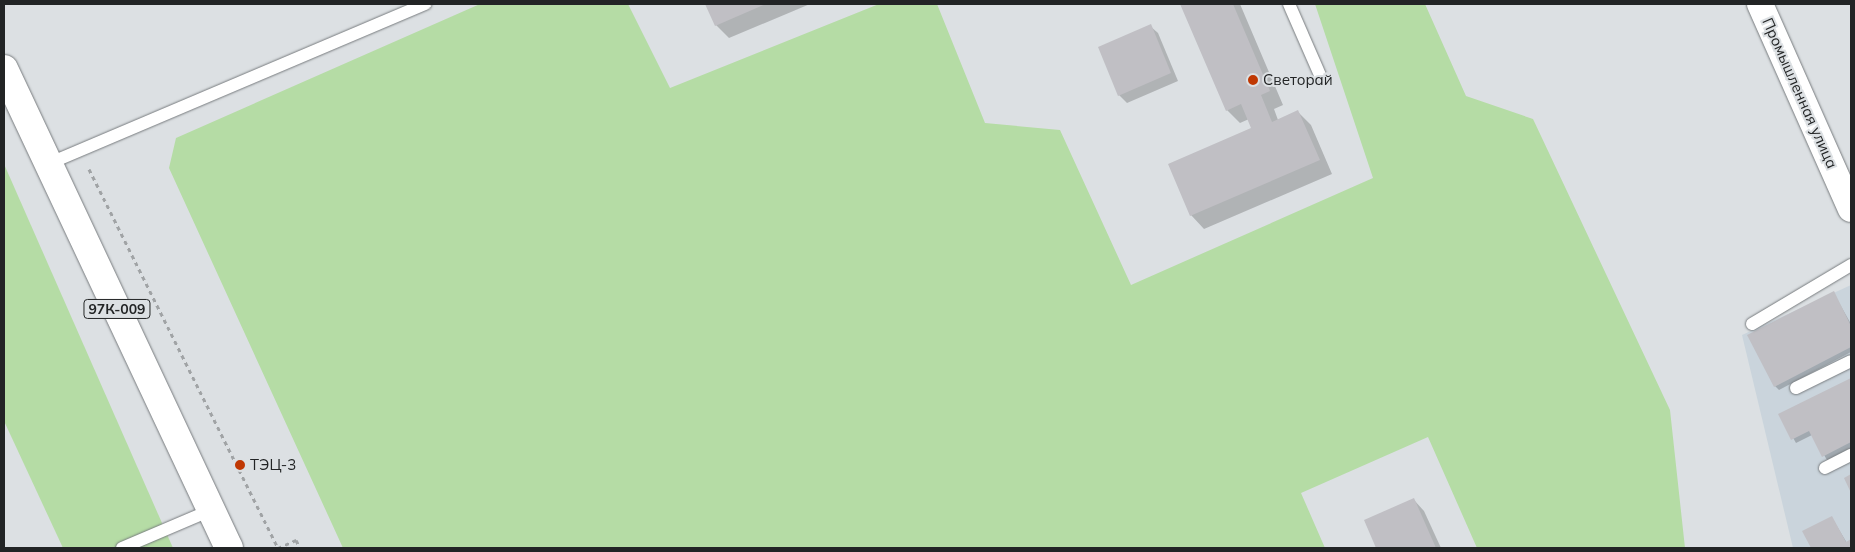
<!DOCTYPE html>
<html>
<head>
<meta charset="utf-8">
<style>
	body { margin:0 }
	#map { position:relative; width:1855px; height:552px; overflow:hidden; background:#dce0e3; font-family:Mulish,sans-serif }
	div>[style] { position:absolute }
	.built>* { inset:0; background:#cad4dc }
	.green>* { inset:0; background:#b5dca5 }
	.shadow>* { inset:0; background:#0003 }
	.building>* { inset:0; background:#c0bfc4 }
	.path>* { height:3px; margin-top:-1.5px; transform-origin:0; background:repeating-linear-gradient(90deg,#a0a3a5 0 4px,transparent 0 8px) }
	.roads { filter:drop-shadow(0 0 1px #777b7e) drop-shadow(0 0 1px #777b7e) }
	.lane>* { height:12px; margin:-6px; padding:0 6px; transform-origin:6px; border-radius:6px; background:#fff }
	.street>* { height:26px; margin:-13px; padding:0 13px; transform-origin:13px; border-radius:13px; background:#fff }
	.primary>* { height:28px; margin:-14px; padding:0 14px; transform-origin:14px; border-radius:14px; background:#fff }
	.dots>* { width:14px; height:14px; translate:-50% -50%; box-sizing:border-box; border:2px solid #dce0e3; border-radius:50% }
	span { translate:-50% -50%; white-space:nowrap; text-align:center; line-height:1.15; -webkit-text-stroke:4px #dce0e3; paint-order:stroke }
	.shield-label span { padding:1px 4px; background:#dce0e3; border:1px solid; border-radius:4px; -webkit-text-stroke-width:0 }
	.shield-label { font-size:14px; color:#222425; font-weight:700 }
	.poi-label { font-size:15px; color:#222425 }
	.left { translate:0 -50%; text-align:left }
	.street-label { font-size:15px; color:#222425 }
	.frame { position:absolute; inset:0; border:5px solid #222425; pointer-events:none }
</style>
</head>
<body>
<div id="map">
	<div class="built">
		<div style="clip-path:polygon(1851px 285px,1851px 548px,1793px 548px,1742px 335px)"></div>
	</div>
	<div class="green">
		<div style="clip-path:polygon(480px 4px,628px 4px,670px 88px,879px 4px,937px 4px,985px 123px,1060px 130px,1131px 285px,1373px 178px,1315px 4px,1425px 4px,1466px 96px,1533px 119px,1670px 410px,1685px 548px,1477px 548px,1428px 437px,1301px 493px,1325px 548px,343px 548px,169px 168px,176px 138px)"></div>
		<div style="clip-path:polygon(4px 164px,173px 548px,63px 548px,4px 421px)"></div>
	</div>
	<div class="shadow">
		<div style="clip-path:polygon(707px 4px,810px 4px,729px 38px,716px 25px)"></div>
		<div style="clip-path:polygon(1182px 4px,1240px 4px,1283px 105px,1274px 109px,1278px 120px,1298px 112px,1311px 125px,1332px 174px,1204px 229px,1191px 215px,1253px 129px,1249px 119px,1240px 123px,1227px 110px)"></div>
		<div style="clip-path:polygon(1150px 26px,1158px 33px,1178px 81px,1127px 103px,1119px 95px)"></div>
		<div style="clip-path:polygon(1833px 292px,1851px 324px,1851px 352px,1779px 390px,1775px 386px)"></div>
		<div style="clip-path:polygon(1851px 379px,1851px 448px,1827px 460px,1812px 435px,1796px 443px,1780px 415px)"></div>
		<div style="clip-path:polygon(1414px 500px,1424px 511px,1441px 548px,1377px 548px,1365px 521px)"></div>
		<div style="clip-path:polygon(1832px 518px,1847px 543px,1851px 541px,1851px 548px,1813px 548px,1804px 531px)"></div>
	</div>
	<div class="building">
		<div style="clip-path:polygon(705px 4px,766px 4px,715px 26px)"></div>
		<div style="clip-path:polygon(1180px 4px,1233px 4px,1270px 91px,1261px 95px,1272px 122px,1298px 110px,1320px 160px,1190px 216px,1168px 164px,1251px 128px,1241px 104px,1226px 111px)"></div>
		<div style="clip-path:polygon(1151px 24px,1171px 73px,1118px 96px,1098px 47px)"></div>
		<div style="clip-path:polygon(1834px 291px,1851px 326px,1851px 347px,1774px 387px,1747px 335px)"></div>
		<div style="clip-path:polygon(1851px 378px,1851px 442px,1822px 457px,1809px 431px,1791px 440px,1778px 414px)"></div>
		<div style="clip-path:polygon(1851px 474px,1851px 493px,1844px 478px)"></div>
		<div style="clip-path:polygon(1414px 498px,1436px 548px,1376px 548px,1364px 520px)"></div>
		<div style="clip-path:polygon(1832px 516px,1846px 542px,1851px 539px,1851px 548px,1811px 548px,1802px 531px)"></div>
	</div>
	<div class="path">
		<div style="left:89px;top:169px;width:424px;rotate:63.5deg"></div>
		<div style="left:278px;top:548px;width:20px;rotate:-24deg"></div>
		<div style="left:296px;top:540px;width:9px;rotate:63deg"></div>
	</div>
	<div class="roads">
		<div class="lane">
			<div style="left:1289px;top:4px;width:77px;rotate:66.4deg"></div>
			<div style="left:48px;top:164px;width:410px;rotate:-23deg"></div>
			<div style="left:1752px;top:324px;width:115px;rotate:-30.8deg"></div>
			<div style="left:1796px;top:388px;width:61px;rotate:-26.1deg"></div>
			<div style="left:1825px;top:468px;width:29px;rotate:-27deg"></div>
			<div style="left:122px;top:548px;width:97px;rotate:-23.1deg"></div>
		</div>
		<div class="street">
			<div style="left:1760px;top:4px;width:224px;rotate:66.1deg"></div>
		</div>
		<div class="primary">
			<div style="left:4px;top:69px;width:529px;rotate:64.84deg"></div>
		</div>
	</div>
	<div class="dots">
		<div style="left:1253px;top:80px;background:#c03803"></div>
		<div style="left:240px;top:465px;background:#c03803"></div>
	</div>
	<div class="shield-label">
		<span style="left:117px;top:309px">97К-009</span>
	</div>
	<div class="poi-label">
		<span class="left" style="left:1263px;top:80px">Светорай</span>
		<span class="left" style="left:250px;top:465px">ТЭЦ-3</span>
	</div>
	<div class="street-label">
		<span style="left:1800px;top:93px;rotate:66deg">Промышленная улица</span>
	</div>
	<div class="frame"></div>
</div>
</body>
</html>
